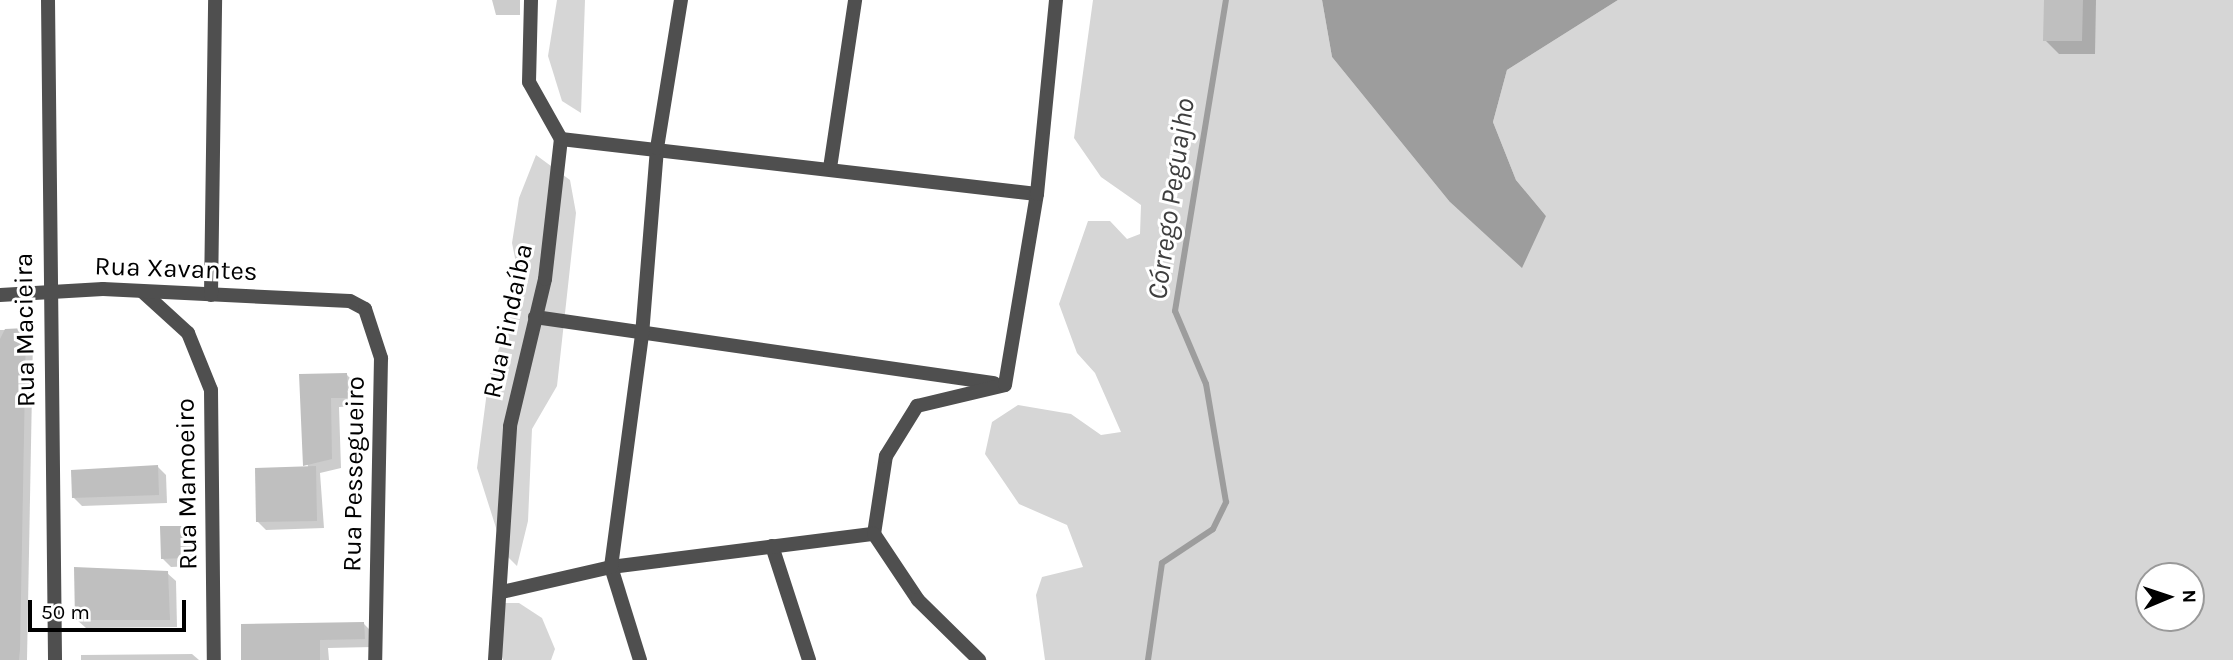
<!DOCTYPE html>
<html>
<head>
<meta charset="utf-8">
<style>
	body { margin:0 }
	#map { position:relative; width:2233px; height:660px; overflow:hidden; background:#fff; font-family:Karla,sans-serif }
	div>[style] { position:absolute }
	.green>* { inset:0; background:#d6d6d6 }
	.water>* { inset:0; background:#9d9d9d }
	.shadow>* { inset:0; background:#0003 }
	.stream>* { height:6px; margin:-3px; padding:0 3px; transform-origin:3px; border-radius:3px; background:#9d9d9d }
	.building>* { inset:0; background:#bfbfbf }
	.minor>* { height:14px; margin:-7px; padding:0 7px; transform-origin:7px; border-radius:7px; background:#4f4f4f }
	span { translate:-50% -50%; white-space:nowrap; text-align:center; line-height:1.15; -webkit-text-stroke:6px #fff; paint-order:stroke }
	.street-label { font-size:26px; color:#000 }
	.water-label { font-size:28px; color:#3e3e3e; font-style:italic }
	.north { position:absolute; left:2135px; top:562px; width:70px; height:70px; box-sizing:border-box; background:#fff; border:2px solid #999; border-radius:50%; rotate:88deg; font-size:19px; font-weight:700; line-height:28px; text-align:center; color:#000 }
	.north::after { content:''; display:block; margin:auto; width:24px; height:32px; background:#000; clip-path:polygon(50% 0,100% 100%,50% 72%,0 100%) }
	.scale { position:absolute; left:28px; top:600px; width:158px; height:32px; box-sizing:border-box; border:4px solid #000; border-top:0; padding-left:9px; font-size:21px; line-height:24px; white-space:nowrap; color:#000; -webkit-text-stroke:5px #fff; paint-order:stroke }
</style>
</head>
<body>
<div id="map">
	<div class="green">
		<div style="clip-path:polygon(557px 0,585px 0,581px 113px,562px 101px,548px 56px)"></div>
		<div style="clip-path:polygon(evenodd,1093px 0,1322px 0,1332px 57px,1449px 201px,1546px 216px,1516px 180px,1493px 122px,1507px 70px,1618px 0,2233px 0,2233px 660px,1045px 660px,1036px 595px,1042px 577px,1083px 567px,1067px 525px,1019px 504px,985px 454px,992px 422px,1018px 405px,1071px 414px,1101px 435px,1121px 432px,1095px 373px,1077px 353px,1059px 304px,1088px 221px,1110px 221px,1127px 239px,1140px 234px,1141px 205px,1101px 177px,1074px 138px,1093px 0,2149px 576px,2191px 576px,2191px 618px,2149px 618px,2149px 576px)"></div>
		<div style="clip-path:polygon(536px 155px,570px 180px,576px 213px,557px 386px,532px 429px,528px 521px,517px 566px,504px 553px,477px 468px,489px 376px,521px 288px,512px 243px,519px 198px)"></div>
		<div style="clip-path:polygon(505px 603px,519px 603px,542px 618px,555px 649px,551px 660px,503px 660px,497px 638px)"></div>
	</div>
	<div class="water">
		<div style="clip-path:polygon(1322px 0,1618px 0,1507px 70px,1493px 122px,1516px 180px,1546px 216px,1522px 268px,1449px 201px,1332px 57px)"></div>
	</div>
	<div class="shadow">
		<div style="clip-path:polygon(492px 0,520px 0,520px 15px,496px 15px)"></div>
		<div style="clip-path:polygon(2046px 0,2096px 0,2095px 54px,2059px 54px,2045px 40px)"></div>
		<div style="clip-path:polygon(0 330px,25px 330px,33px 338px,27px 660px,1px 660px)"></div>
		<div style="clip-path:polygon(347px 375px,356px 384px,356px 406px,339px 407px,341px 468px,320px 473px,324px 528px,266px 530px,258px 522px,308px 468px,301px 376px)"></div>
		<div style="clip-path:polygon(158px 467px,166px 475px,167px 503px,82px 506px,73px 497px)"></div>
		<div style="clip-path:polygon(184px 527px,193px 537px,194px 566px,171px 567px,162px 558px)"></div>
		<div style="clip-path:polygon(167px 573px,176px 581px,177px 627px,86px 628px,77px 620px)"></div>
		<div style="clip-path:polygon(364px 624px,373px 633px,373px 647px,328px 648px,329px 660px,242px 660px)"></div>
		<div style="clip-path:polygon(192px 654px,199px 660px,81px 660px,81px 655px)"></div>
	</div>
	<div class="stream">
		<div style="left:1148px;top:660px;width:98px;rotate:-81.8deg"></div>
		<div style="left:1162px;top:563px;width:61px;rotate:-33.7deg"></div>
		<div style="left:1213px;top:529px;width:30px;rotate:-64deg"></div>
		<div style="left:1226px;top:502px;width:120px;rotate:-99.6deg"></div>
		<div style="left:1206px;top:384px;width:79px;rotate:-113deg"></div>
		<div style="left:1175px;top:311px;width:315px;rotate:-80.7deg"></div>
	</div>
	<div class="building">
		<div style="clip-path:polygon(2044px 0,2083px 0,2082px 41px,2043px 41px)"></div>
		<div style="clip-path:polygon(26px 328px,20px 649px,19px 660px,0 660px,0 339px,5px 329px)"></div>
		<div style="clip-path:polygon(347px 373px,348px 398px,331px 398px,332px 459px,303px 466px,299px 374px)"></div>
		<div style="clip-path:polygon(158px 465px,159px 495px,72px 498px,71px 470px)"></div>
		<div style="clip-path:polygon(316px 466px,317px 521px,256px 522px,255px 468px)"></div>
		<div style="clip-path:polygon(160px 526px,185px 526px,186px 558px,161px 559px)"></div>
		<div style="clip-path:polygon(74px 567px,168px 571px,170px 620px,75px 620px)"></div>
		<div style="clip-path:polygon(364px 622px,365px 639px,320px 640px,320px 660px,241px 660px,241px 624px)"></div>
	</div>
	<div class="minor">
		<div style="left:48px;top:0;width:660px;rotate:89.39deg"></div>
		<div style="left:561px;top:139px;width:479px;rotate:6.6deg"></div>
		<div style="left:830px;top:168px;width:170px;rotate:-81.5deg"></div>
		<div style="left:143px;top:292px;width:61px;rotate:42.3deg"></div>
		<div style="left:188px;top:333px;width:61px;rotate:68deg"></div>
		<div style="left:211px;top:390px;width:270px;rotate:89.4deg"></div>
		<div style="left:0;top:295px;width:103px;rotate:-3.3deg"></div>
		<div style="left:103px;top:289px;width:247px;rotate:2.8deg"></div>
		<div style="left:350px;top:301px;width:17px;rotate:28deg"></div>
		<div style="left:365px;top:309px;width:52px;rotate:71.9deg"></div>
		<div style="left:381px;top:358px;width:302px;rotate:91.1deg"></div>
		<div style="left:211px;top:295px;width:295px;rotate:-89.2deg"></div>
		<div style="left:535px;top:317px;width:464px;rotate:8.2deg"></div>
		<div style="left:874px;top:534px;width:79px;rotate:-81.3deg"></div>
		<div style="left:886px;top:456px;width:59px;rotate:-58.2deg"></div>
		<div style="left:917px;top:406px;width:90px;rotate:-13.4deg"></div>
		<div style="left:1005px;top:385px;width:194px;rotate:-80.5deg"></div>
		<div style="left:1037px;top:194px;width:195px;rotate:-84.4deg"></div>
		<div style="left:772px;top:546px;width:120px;rotate:72deg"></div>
		<div style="left:502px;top:592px;width:112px;rotate:-12.9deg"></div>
		<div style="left:611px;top:567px;width:265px;rotate:-7.2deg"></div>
		<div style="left:874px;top:534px;width:79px;rotate:56.3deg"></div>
		<div style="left:918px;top:600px;width:86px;rotate:44.5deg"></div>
		<div style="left:495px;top:660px;width:234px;rotate:-86.3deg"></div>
		<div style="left:510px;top:426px;width:151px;rotate:-76.6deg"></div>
		<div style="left:545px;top:279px;width:141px;rotate:-83.5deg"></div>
		<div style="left:561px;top:139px;width:65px;rotate:-119.3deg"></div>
		<div style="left:529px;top:82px;width:82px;rotate:-88.6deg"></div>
		<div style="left:640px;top:660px;width:97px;rotate:-107.3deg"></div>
		<div style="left:611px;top:567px;width:234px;rotate:-82.4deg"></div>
		<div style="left:642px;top:335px;width:188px;rotate:-85.4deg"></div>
		<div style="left:657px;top:148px;width:150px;rotate:-80.8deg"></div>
	</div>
	<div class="street-label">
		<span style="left:176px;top:269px;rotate:2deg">Rua Xavantes</span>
		<span style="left:508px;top:321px;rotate:-78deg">Rua Pindaíba</span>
		<span style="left:25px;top:330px;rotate:-91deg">Rua Macieira</span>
		<span style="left:354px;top:474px;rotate:-89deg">Rua Pessegueiro</span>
		<span style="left:187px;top:484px;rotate:-91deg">Rua Mamoeiro</span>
	</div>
	<div class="water-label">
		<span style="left:1171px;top:199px;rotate:-82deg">Córrego Peguajho</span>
	</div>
	<div class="north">N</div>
	<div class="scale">50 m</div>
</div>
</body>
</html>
